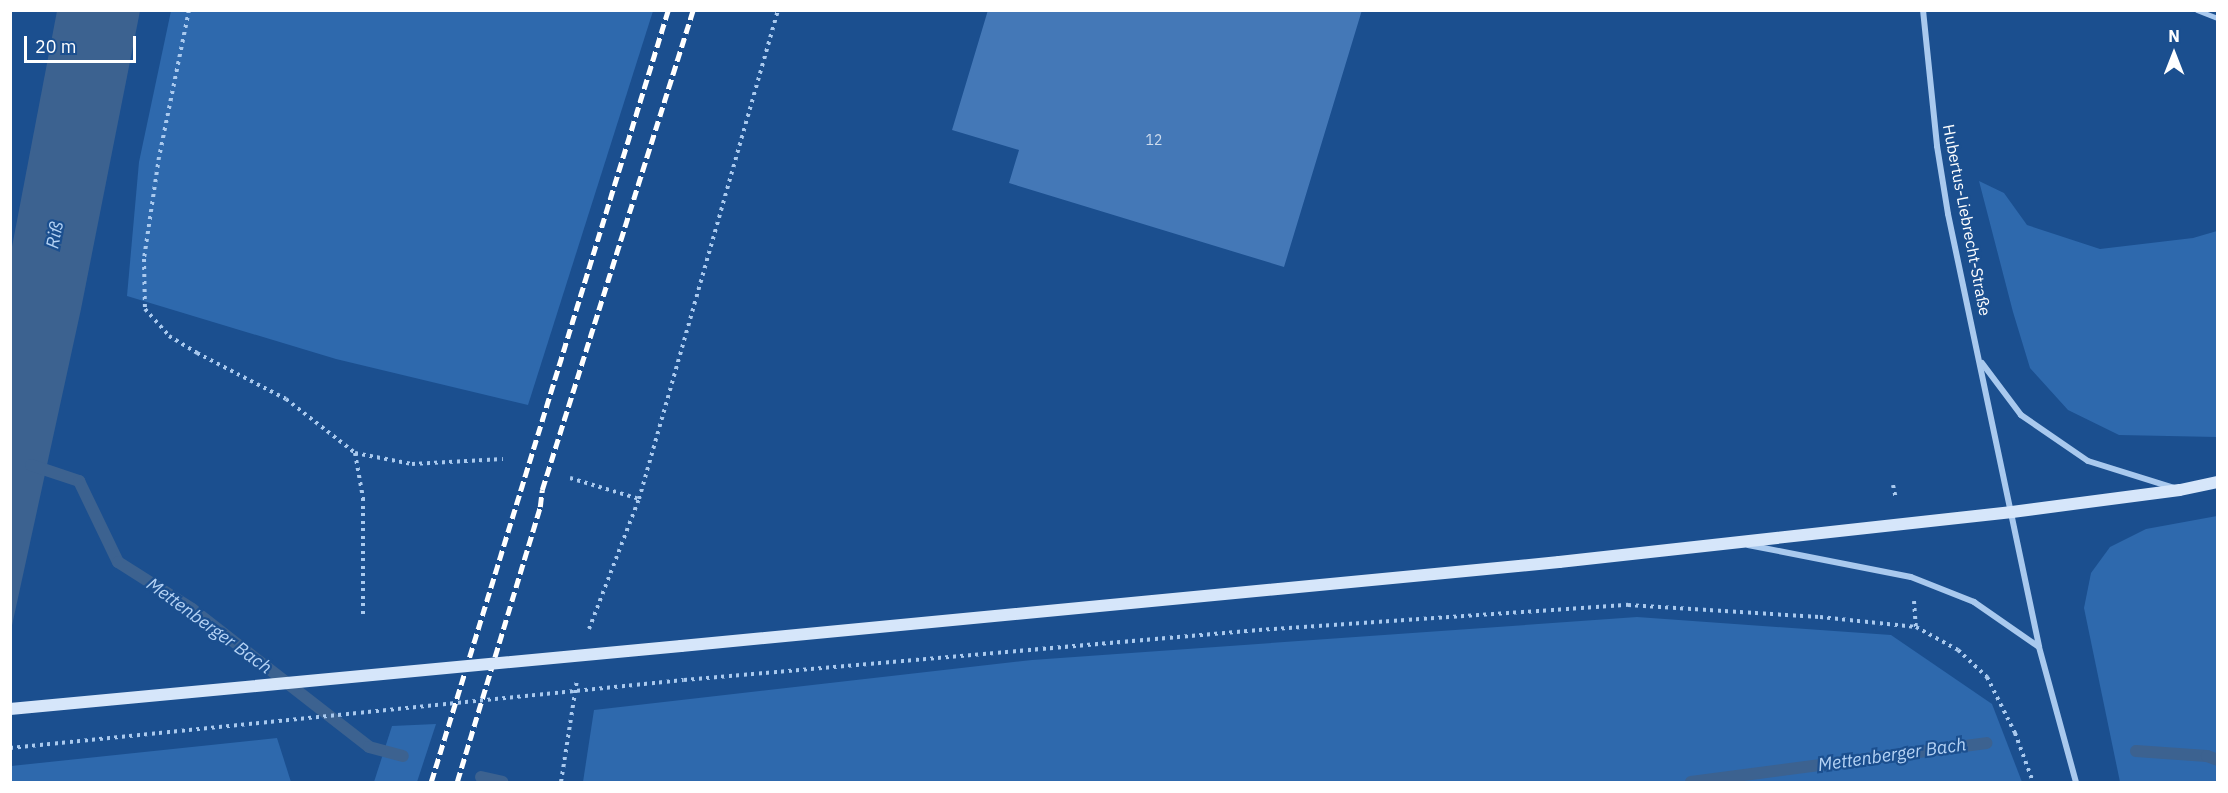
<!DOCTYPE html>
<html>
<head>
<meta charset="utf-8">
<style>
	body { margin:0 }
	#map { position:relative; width:2228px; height:793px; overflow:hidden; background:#1b4f8f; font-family:"IBM Plex Sans",sans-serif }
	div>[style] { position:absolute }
	.green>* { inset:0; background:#2e69ad }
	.water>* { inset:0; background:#3c6290 }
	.stream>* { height:12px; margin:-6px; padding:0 6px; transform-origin:6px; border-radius:6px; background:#3c6290 }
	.building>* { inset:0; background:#4478b7 }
	.path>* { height:4px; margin-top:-2px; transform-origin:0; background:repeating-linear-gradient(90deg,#a9c9ee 0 3px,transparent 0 7.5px) }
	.service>* { height:4.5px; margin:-2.25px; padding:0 2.25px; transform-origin:2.25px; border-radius:2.25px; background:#a9c9ee }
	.minor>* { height:6px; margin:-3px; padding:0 3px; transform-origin:3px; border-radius:3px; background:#a9c9ee }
	.secondary>* { height:12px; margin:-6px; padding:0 6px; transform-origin:6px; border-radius:6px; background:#d6e6fa }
	.rail>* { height:4.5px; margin-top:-2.25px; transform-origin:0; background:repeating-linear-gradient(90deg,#fff 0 10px,transparent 0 14.5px) }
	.path-bridge>* { height:4px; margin-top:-2px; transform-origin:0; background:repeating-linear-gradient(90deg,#a9c9ee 0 3px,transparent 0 7.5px) }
	.secondary-bridge>* { height:12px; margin:-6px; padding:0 6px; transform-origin:6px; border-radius:6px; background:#d6e6fa }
	span { translate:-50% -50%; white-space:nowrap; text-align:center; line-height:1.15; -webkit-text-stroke:4.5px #1b4f8f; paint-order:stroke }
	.number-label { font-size:14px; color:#d0dded }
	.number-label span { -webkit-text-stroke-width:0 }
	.street-label { font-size:16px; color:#fff }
	.water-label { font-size:18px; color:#b5d3f5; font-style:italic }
	.frame { position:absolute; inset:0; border:12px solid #fff; pointer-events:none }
	.north { position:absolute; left:2144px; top:24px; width:60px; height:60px; -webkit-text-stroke:4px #1b4f8f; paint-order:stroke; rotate:0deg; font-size:16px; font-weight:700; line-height:24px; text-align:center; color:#fff }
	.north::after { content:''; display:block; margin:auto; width:21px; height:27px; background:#fff; clip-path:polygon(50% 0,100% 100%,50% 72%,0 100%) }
	.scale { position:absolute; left:24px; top:36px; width:112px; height:27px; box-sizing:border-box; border:3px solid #fff; border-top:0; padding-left:8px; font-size:18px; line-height:21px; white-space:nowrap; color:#fff; -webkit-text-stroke:4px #1b4f8f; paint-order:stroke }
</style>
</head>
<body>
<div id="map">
	<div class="green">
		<div style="clip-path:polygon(171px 11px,653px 11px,528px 405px,336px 359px,127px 296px,139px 162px)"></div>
		<div style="clip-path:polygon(1979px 181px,2004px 193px,2027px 225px,2100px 249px,2193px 238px,2217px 231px,2217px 437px,2119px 435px,2068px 410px,2030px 368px,2013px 312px)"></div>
		<div style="clip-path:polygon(2217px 516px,2217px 782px,2120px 782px,2084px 608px,2091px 573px,2110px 547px,2146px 529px)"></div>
		<div style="clip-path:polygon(1637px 617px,1891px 635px,1992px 704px,2022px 782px,583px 782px,594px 710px,1032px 660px)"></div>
		<div style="clip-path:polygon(436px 724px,417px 782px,374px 782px,392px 726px)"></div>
		<div style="clip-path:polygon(277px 738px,291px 782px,11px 782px,11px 766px)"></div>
	</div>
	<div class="water">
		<div style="clip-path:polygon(57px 11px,140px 11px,81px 309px,11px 630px,11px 252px)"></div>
	</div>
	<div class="stream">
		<div style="left:31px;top:465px;width:51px;rotate:18.4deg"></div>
		<div style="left:79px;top:481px;width:90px;rotate:64.3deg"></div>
		<div style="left:118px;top:562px;width:88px;rotate:32.4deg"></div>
		<div style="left:192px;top:609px;width:224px;rotate:37.9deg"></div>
		<div style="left:369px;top:747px;width:35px;rotate:15deg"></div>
		<div style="left:2136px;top:751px;width:71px;rotate:4deg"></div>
		<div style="left:2207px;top:756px;width:12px;rotate:20deg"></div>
		<div style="left:481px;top:777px;width:22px;rotate:13deg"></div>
		<div style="left:1691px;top:782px;width:298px;rotate:-7.5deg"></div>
	</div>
	<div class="building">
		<div style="clip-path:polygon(988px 10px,1362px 10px,1284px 267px,1009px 183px,1019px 150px,952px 130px)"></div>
	</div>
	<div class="path">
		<div style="left:189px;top:10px;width:150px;rotate:101.5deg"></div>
		<div style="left:159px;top:157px;width:103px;rotate:98.4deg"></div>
		<div style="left:144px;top:259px;width:50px;rotate:88.9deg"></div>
		<div style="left:145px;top:309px;width:36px;rotate:48deg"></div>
		<div style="left:169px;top:336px;width:33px;rotate:31deg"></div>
		<div style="left:197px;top:353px;width:100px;rotate:27.3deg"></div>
		<div style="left:286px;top:399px;width:88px;rotate:38deg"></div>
		<div style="left:355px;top:453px;width:46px;rotate:79.9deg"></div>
		<div style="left:363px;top:498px;width:117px;rotate:90deg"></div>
		<div style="left:355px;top:453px;width:58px;rotate:10.9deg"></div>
		<div style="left:412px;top:464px;width:91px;rotate:-3.1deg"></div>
		<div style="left:570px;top:478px;width:72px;rotate:16.9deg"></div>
		<div style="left:1893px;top:485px;width:14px;rotate:78deg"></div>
		<div style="left:1914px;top:601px;width:26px;rotate:86deg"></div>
		<div style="left:589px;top:629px;width:139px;rotate:-69deg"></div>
		<div style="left:639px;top:499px;width:508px;rotate:-74.13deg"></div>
		<div style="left:684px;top:680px;width:577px;rotate:-4.97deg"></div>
		<div style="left:1259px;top:630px;width:370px;rotate:-3.9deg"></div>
		<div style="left:1628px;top:605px;width:192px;rotate:3.6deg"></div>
		<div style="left:1820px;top:617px;width:97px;rotate:5.9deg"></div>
		<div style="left:1916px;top:627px;width:48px;rotate:28.7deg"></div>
		<div style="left:1958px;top:650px;width:40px;rotate:43deg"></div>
		<div style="left:1987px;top:677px;width:63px;rotate:63.4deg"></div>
		<div style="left:2015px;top:733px;width:52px;rotate:69.8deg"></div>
		<div style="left:561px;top:782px;width:103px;rotate:-81.1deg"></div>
	</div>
	<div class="service">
		<div style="left:2197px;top:10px;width:22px;rotate:21deg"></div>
	</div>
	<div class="minor">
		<div style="left:1923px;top:10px;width:137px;rotate:84.1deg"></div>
		<div style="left:1937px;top:146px;width:69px;rotate:80.8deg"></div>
		<div style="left:1948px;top:214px;width:442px;rotate:78.1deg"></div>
		<div style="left:2039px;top:647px;width:140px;rotate:74.7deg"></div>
		<div style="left:1982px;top:363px;width:65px;rotate:53.1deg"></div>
		<div style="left:2021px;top:415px;width:81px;rotate:34.5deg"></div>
		<div style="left:2088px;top:461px;width:90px;rotate:17.4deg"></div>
		<div style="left:1748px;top:545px;width:166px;rotate:11.1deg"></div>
		<div style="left:1911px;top:577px;width:68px;rotate:21.6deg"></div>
		<div style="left:1974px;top:602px;width:79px;rotate:34.7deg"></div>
	</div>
	<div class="secondary">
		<div style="left:681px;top:646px;width:882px;rotate:-5.46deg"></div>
		<div style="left:1559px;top:562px;width:456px;rotate:-6.3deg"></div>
		<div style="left:2012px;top:512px;width:169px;rotate:-7.5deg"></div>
		<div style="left:2180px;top:490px;width:39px;rotate:-12deg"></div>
	</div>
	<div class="rail">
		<div style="left:431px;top:782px;width:808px;rotate:-72.93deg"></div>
		<div style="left:457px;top:782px;width:287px;rotate:-73.2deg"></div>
		<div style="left:540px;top:507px;width:17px;rotate:-83deg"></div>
		<div style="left:542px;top:490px;width:503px;rotate:-72.54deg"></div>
	</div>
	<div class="path-bridge">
		<div style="left:10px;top:748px;width:677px;rotate:-5.76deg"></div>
	</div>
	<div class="secondary-bridge">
		<div style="left:10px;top:709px;width:674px;rotate:-5.36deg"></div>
	</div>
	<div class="number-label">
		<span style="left:1154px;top:140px">12</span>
	</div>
	<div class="street-label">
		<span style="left:1967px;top:220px;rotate:79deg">Hubertus-Liebrecht-Straße</span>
	</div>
	<div class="water-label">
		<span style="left:55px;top:235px;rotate:-79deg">Riß</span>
		<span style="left:209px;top:626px;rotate:36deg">Mettenberger Bach</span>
		<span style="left:1892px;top:755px;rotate:-8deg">Mettenberger Bach</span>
	</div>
	<div class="frame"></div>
	<div class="north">N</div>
	<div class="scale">20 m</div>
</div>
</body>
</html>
